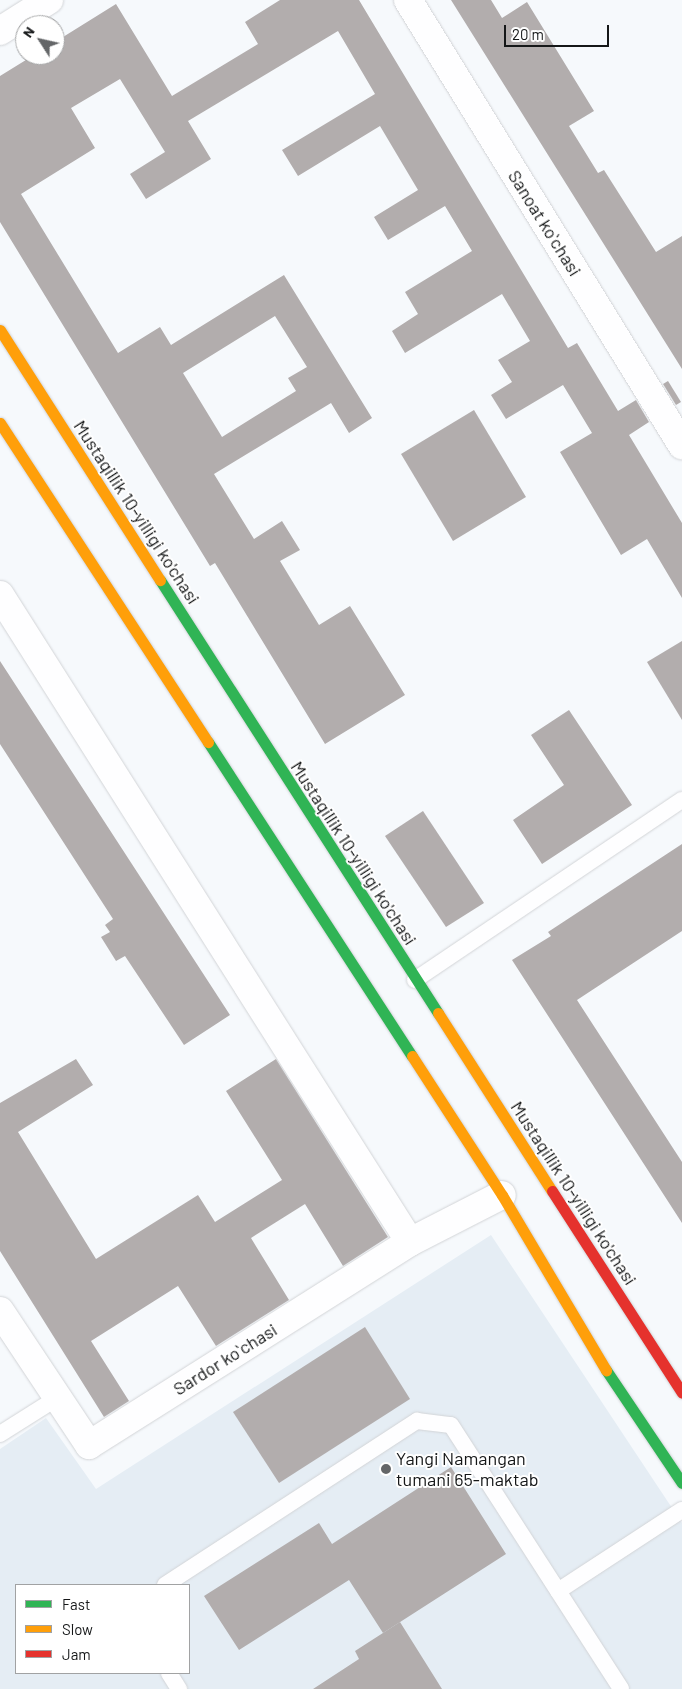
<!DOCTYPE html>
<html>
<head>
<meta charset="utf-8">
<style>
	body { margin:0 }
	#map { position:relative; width:682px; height:1689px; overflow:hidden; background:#f6f9fc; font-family:Barlow,sans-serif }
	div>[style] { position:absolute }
	.built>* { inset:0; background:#e5edf4 }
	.building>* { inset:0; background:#b2adad }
	.roads { filter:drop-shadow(0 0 1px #d2d4d7) drop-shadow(0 0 1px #d2d4d7) }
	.lane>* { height:16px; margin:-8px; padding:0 8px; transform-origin:8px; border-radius:8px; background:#fefeff }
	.street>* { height:28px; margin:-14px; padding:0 14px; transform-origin:14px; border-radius:14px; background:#fefeff }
	.fast>* { height:11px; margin:-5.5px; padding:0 5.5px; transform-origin:5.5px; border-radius:5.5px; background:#30b455 }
	.slow>* { height:11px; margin:-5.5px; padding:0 5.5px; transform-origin:5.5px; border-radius:5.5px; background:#ff9f0a }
	.jam>* { height:11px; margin:-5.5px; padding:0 5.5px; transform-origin:5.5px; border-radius:5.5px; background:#e5322d }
	.dots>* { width:14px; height:14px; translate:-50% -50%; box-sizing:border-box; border:2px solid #fff; border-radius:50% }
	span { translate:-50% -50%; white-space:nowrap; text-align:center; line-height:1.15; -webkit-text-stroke:4px #fff; paint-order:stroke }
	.street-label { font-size:18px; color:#151718 }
	.poi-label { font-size:18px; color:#151718 }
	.left { translate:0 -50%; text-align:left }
	.legend { position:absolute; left:15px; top:1584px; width:175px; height:90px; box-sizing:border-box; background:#fff; border:1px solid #a1a2a3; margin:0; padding:6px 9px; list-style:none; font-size:15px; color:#151718 }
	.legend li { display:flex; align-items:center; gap:10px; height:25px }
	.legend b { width:25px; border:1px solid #a1a2a3 }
	.north { position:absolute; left:15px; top:15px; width:50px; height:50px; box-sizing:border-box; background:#fff; border:1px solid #a1a2a3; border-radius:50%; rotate:305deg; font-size:14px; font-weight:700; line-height:20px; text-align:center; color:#151718 }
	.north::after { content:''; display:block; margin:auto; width:18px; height:22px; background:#646668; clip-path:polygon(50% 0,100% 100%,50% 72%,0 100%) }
	.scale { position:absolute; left:504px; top:25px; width:105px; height:22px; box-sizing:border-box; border:2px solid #151718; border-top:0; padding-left:6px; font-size:15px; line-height:18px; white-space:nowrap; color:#151718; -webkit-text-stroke:4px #fff; paint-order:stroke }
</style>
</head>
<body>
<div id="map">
	<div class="built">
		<div style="clip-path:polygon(evenodd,491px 1235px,682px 1523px,682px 1689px,0 1689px,0 1449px,46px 1418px,96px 1489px,491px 1235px,16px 1585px,189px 1585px,189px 1673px,16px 1673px,16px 1585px)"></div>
	</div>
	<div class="building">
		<div style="clip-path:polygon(evenodd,280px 0,359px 0,568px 348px,577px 343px,618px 411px,636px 400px,649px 422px,629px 435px,682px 523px,682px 598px,647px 539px,621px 555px,560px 452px,592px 433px,563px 385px,506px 419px,491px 395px,512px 382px,498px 360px,530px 341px,502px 294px,405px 353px,392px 331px,418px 314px,405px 292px,472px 251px,445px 206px,388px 240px,374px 217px,418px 190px,380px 126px,298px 176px,282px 150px,375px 94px,338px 31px,188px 121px,211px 159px,146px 199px,130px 174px,165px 152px,120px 79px,71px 108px,95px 148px,21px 194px,118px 353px,160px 327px,171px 345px,284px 275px,372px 418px,349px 433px,331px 403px,214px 474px,254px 539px,282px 521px,300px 550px,280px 561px,319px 625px,350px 606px,405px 695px,325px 744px,215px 563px,210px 566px,0 222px,0 76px,34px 55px,55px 55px,55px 42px,116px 4px,172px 96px,258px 44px,245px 22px,280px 0,275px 316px,307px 367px,288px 378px,296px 391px,222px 437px,183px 373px,275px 316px)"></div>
		<div style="clip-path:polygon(451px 0,491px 0,502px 18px,527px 2px,594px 111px,569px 126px,598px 173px,604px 170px,656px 252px,682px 236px,682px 369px)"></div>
		<div style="clip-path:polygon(668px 381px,681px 402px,676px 405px,663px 384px)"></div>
		<div style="clip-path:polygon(474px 410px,526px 497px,453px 541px,401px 454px)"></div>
		<div style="clip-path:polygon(682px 641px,682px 720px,647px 662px)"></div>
		<div style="clip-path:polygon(0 661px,230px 1015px,184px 1045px,125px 956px,116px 961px,101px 937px,110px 932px,105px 925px,113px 919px,0 744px)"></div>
		<div style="clip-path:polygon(569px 710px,632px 805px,542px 864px,513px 820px,564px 785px,531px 735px)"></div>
		<div style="clip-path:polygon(423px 811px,484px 903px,446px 927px,385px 836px)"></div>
		<div style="clip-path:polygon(682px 844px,682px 931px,577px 1000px,682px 1162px,682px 1223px,512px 960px,551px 936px,548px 932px)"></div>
		<div style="clip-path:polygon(76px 1059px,93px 1085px,18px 1132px,96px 1259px,198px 1195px,215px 1222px,282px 1180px,226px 1091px,276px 1059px,388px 1237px,343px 1266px,305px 1204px,251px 1238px,289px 1300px,216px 1346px,178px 1286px,91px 1341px,129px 1401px,104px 1417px,0 1251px,0 1103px)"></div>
		<div style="clip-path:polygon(365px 1327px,410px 1399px,279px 1483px,233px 1412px)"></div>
		<div style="clip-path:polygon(451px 1467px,506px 1554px,383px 1633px,349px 1580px,239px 1650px,204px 1596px,319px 1523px,332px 1544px)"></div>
		<div style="clip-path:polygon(400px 1622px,442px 1689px,313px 1689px,359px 1659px,355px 1651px)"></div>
	</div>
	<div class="roads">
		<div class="lane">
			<div style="left:415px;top:980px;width:322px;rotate:-34deg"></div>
			<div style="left:0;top:1434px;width:67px;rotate:-32.3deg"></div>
			<div style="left:165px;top:1585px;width:301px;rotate:-33.1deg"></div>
			<div style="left:417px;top:1421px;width:34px;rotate:7deg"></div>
			<div style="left:451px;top:1425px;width:314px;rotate:57.2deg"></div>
			<div style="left:558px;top:1591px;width:148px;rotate:-33.2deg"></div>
			<div style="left:169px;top:1673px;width:19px;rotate:58deg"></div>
		</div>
		<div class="street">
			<div style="left:408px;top:0;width:523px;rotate:58.38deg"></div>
			<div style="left:0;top:31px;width:58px;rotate:-32.3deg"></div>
			<div style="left:0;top:595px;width:766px;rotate:57.64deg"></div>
			<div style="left:0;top:1311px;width:161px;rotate:56.4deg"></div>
			<div style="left:89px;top:1445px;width:380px;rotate:-32.3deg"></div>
			<div style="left:410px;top:1242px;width:103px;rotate:-27.1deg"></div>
		</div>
		<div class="fast">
			<div style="left:160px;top:580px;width:515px;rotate:57.3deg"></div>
			<div style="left:208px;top:742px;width:374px;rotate:57deg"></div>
			<div style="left:606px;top:1370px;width:136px;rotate:56.1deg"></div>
		</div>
		<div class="slow">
			<div style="left:0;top:330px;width:297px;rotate:57.4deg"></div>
			<div style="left:0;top:423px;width:381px;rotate:56.9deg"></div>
			<div style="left:438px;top:1013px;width:211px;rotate:57.4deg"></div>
			<div style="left:412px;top:1056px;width:166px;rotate:57.1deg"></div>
			<div style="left:502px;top:1195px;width:204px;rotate:59.3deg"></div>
		</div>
		<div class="jam">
			<div style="left:552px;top:1191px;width:240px;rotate:57.2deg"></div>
		</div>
	</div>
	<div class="dots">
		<div style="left:386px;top:1469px;background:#646668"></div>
	</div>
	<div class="street-label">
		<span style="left:545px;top:223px;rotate:58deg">Sanoat koʻchasi</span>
		<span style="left:137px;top:512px;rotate:57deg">Mustaqillik 10-yilligi ko'chasi</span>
		<span style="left:354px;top:853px;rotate:57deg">Mustaqillik 10-yilligi ko'chasi</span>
		<span style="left:574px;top:1193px;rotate:57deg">Mustaqillik 10-yilligi ko'chasi</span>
		<span style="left:225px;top:1359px;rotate:-32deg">Sardor koʻchasi</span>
	</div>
	<div class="poi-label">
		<span class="left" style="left:396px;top:1469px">Yangi Namangan<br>tumani 65-maktab</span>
	</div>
	<ul class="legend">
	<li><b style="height:6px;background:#30b455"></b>Fast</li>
	<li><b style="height:6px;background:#ff9f0a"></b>Slow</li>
	<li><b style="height:6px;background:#e5322d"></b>Jam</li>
	</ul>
	<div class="north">N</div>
	<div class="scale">20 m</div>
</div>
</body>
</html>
